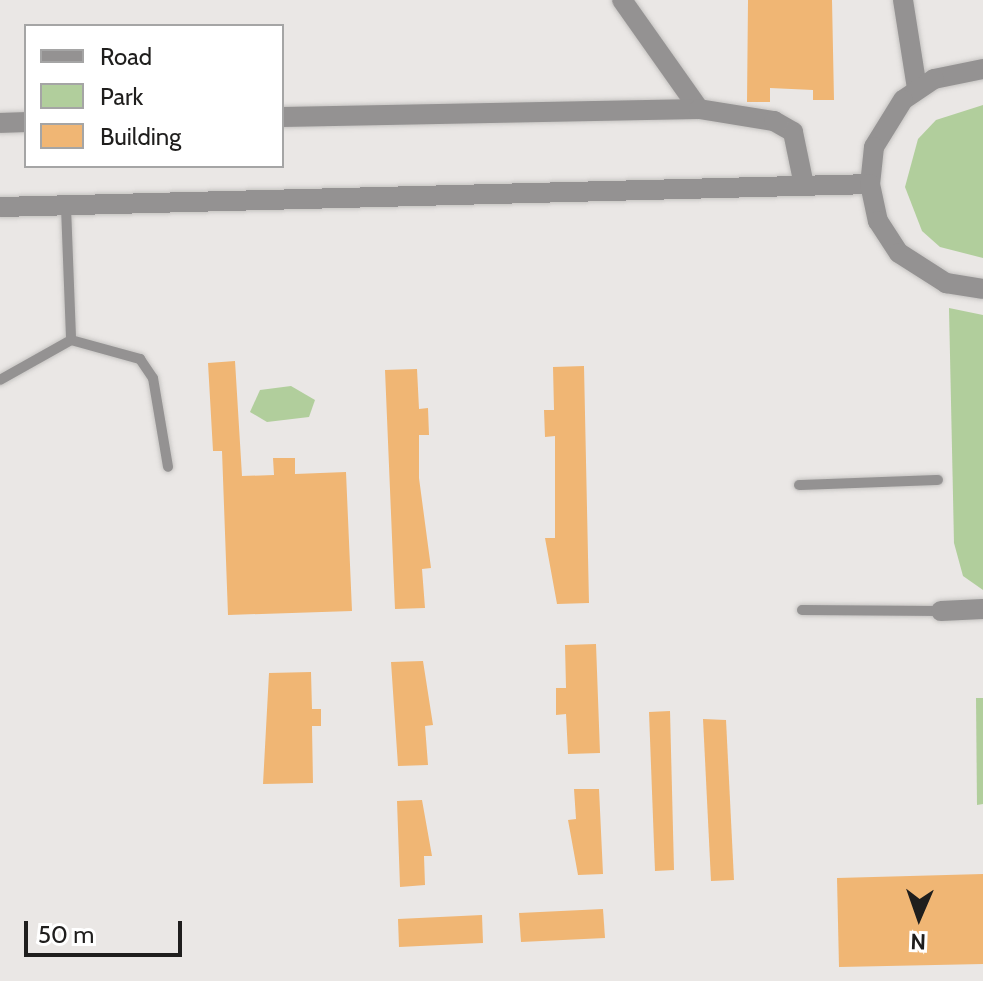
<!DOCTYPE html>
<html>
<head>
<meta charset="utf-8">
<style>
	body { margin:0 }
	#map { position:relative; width:983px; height:981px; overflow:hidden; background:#eae7e5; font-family:Cabin,sans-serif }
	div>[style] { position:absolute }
	.green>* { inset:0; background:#b1ce9c }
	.building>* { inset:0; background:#f0b674 }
	.roads { filter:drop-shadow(0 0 2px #c5c3c1) drop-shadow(0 0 2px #c5c3c1) }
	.service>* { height:10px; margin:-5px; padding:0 5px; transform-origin:5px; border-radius:5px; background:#949292 }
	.minor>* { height:20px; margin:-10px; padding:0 10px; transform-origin:10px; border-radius:10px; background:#949292 }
	.tertiary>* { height:20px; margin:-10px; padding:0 10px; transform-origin:10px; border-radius:10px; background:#949292 }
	span { translate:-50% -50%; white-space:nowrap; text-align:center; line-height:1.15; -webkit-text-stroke:6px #fff; paint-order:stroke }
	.legend { position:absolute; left:24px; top:24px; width:260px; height:144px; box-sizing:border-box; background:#fff; border:2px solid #a5a5a5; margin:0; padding:10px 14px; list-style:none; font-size:24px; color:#1f1e1d }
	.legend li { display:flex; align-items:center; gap:16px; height:40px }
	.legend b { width:40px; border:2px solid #a5a5a5 }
	.north { position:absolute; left:879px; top:877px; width:80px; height:80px; -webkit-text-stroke:6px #fff; paint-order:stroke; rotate:182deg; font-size:22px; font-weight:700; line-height:32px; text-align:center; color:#1f1e1d }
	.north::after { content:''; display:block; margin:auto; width:28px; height:36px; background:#1f1e1d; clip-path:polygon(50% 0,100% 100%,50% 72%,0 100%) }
	.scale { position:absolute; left:24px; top:921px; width:158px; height:36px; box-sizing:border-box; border:4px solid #1f1e1d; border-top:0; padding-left:10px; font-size:24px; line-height:28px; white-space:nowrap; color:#1f1e1d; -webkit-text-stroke:6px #fff; paint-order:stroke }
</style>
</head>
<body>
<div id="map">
	<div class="green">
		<div style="clip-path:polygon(983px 105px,983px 258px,940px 247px,922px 231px,905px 187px,918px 139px,936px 120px)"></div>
		<div style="clip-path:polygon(949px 308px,983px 315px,983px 590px,963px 576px,954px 543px)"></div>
		<div style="clip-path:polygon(291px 386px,315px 400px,309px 417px,267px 422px,250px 412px,260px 390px)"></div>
		<div style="clip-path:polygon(983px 698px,983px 804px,977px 805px,976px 698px)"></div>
	</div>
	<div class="building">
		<div style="clip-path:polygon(748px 0,832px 0,834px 100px,813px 100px,813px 90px,770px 88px,770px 102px,747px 102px)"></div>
		<div style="clip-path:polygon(235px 361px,242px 476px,274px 475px,273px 458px,295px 458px,295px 474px,346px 472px,352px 611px,228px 615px,222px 451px,213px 451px,208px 363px)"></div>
		<div style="clip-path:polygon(584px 366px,589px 603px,557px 604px,545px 538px,555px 538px,555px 436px,545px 437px,544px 410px,554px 410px,553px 367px)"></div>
		<div style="clip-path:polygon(417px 369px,419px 409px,428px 408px,429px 435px,419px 435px,419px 478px,431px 568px,422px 569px,425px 608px,395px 609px,385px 370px)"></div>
		<div style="clip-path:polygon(596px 644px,600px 753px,568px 754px,566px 714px,556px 715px,556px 688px,566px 688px,565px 645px)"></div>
		<div style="clip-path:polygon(423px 661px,433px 725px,425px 726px,428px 765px,398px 766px,391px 662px)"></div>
		<div style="clip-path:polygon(311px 672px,312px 709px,321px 709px,321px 726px,312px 726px,313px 783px,263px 784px,269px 673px)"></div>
		<div style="clip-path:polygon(670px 711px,674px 870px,655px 871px,649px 712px)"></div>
		<div style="clip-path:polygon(703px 719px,726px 720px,734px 880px,711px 881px)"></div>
		<div style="clip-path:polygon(574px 789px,599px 789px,603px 874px,578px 875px,568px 820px,576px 819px)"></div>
		<div style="clip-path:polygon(422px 800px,432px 856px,424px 856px,425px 885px,400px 887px,397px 801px)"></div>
		<div style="clip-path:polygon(983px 874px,983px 964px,839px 967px,837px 878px)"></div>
		<div style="clip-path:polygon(603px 909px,605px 938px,521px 942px,519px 913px)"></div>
		<div style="clip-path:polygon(482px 915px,483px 943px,399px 947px,398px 919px)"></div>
	</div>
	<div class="roads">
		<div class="service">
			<div style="left:66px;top:207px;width:133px;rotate:87.8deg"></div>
			<div style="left:71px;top:340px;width:72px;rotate:15.4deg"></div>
			<div style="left:140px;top:359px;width:23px;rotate:56deg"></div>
			<div style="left:153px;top:378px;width:90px;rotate:80.4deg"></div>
			<div style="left:0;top:380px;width:81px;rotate:-29.4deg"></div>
			<div style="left:799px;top:485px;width:139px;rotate:-2.1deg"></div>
			<div style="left:802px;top:610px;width:139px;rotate:0.4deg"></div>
		</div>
		<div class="minor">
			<div style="left:622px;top:0;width:133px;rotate:54.8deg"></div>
			<div style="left:282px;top:117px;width:417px;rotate:-1.1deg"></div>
			<div style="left:699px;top:109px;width:76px;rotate:9.1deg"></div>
			<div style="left:774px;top:121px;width:22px;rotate:30deg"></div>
			<div style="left:793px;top:132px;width:54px;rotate:78.3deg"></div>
			<div style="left:0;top:123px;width:26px;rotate:-2deg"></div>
			<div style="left:0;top:207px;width:870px;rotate:-1.51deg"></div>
			<div style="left:941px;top:611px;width:42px;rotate:-2.7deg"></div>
		</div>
		<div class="tertiary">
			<div style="left:903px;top:0;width:89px;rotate:81deg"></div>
			<div style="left:983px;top:69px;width:50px;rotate:168.5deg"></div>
			<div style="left:934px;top:79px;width:37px;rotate:146deg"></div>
			<div style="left:903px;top:100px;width:55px;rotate:121.7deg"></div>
			<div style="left:874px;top:147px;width:37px;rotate:96deg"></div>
			<div style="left:870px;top:184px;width:38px;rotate:78deg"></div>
			<div style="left:878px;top:221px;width:38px;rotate:57deg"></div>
			<div style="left:899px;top:253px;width:56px;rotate:32.6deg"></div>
			<div style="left:946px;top:283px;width:37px;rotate:9deg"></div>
		</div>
	</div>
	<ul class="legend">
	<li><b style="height:10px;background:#949292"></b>Road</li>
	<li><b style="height:22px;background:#b1ce9c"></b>Park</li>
	<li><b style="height:22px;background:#f0b674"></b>Building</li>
	</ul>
	<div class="north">N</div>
	<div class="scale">50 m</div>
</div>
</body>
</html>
